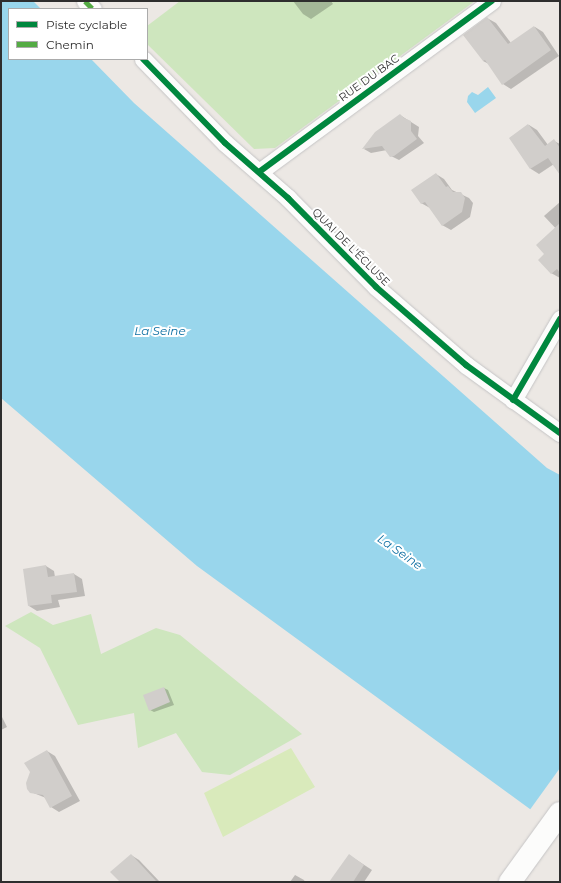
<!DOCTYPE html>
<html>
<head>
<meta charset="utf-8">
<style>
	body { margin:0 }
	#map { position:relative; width:561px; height:883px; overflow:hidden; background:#ece8e4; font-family:Montserrat,sans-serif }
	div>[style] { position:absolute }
	.green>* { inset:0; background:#cee6be }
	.pitch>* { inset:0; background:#d9eabb }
	.water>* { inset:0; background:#99d6ec }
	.pier>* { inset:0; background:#ece8e4 }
	.shadow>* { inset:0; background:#0003 }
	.building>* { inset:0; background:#d1cecb }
	.roads { filter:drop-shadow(0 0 1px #c5c4c5) drop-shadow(0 0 1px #c5c4c5) }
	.minor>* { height:17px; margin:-8.5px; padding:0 8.5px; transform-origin:8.5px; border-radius:8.5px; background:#fcfcfb }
	.secondary>* { height:22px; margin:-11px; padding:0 11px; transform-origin:11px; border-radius:11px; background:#fcfcfb }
	.quiet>* { height:5px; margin-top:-2.5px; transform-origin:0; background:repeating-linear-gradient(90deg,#54ab44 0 10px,transparent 0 15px) }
	.cycleway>* { height:6px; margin:-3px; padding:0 3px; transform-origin:3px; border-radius:3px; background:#00873e }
	span { translate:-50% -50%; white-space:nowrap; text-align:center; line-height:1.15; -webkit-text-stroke:4px #fff; paint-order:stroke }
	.street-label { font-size:11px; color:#2e2e2e }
	.water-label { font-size:12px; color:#0d6fa3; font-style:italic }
	.frame { position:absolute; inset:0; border:2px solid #2e2e2e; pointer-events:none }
	.legend { position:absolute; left:8px; top:8px; width:140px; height:52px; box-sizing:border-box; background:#fff; border:1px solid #ababab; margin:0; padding:5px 7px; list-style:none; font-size:12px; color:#2e2e2e }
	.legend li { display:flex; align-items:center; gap:8px; height:20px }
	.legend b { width:20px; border:1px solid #ababab }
</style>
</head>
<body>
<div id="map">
	<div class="green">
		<div style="clip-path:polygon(180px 1px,475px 1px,275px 148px,254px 149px,147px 44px,147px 26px)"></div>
		<div style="clip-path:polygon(31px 612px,53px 625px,91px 614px,101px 654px,156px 628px,180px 635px,302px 734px,230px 775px,202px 772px,176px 733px,138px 748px,134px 713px,78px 725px,40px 648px,5px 626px)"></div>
	</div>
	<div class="pitch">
		<div style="clip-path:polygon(291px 748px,315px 787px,223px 837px,204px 793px)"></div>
	</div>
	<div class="water">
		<div style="clip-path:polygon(1px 1px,33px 1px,41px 9px,9px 9px,9px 59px,91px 59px,134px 103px,547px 468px,560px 475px,560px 831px,197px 566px,1px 398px)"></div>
		<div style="clip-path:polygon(488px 87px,496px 98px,475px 113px,467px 102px,468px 96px,472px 92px,478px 95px)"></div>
	</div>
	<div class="pier">
		<div style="clip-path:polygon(560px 768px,560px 833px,529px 811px)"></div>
	</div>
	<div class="shadow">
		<div style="clip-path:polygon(293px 1px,331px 1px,333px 4px,311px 19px,303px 14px)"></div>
		<div style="clip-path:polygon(487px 18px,496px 23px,511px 43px,535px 27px,543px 32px,559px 56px,511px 89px,503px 84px,489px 64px,483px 61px)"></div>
		<div style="clip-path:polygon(400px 115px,419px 127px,418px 136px,424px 143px,399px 160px,391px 156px,387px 150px,371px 153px,364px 149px)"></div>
		<div style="clip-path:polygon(529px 125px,537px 130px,548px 145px,554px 141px,560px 144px,560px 170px,554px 164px,539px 174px,531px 169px,510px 138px)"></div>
		<div style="clip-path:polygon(436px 174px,444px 179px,452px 190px,469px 198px,473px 203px,470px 217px,451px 230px,442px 225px,430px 208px,421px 203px)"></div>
		<div style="clip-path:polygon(560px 202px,560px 233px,544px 216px)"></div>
		<div style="clip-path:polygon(560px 243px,560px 278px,551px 273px)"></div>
		<div style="clip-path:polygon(46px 566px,54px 571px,55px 577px,74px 574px,82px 579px,85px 596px,58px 600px,60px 607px,37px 611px,29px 606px)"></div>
		<div style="clip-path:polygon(164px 688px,168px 690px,174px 705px,154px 712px,150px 710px)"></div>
		<div style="clip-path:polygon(1px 715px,7px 727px,1px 730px)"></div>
		<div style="clip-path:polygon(47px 751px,55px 756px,80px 801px,59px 812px,51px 807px,46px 798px,31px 792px)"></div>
		<div style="clip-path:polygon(131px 855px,139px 860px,160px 882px,119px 882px)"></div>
		<div style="clip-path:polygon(349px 855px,372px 870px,364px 882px,336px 882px)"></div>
		<div style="clip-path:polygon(295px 875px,304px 880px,305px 882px,290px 882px)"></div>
	</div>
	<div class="building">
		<div style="clip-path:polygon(487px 17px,508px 44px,534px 26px,551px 50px,502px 85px,485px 60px,483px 61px,463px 35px)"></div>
		<div style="clip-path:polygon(400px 114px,404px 118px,411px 121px,411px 131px,417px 139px,394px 156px,390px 157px,382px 146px,362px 149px,375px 132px)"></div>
		<div style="clip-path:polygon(528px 124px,545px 146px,554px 139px,560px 148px,560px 175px,548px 158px,530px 169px,509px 138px)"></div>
		<div style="clip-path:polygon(436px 173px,446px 187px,448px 186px,453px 192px,461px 192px,465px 198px,462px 212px,442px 226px,425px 202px,421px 204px,411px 190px)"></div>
		<div style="clip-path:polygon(560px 223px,560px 273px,557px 269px,551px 274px,538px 260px,544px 254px,536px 245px)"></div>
		<div style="clip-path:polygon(46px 565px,48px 577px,74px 573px,77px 592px,51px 595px,52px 603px,28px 606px,23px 569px)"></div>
		<div style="clip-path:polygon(164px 687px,170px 702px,149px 711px,143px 695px)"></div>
		<div style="clip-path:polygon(47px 750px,72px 796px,50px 808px,43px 795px,30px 793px,27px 789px,26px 783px,30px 772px,24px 763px)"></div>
		<div style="clip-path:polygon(131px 854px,157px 882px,120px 882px,110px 872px)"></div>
		<div style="clip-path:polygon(349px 854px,364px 865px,353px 882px,329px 882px)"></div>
	</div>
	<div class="roads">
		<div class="minor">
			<div style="left:85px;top:1px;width:11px;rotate:45deg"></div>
			<div style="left:143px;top:59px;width:117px;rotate:45.7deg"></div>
			<div style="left:225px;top:143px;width:84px;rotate:41.1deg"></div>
			<div style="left:288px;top:198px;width:125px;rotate:45.3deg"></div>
			<div style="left:376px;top:287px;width:119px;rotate:40.9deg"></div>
			<div style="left:466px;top:365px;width:116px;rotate:35.9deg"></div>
			<div style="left:259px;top:172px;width:289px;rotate:-36.3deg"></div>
			<div style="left:513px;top:400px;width:94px;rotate:-59.9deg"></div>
		</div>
		<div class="secondary">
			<div style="left:510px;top:882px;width:85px;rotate:-54.1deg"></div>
		</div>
	</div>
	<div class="quiet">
		<div style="left:85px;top:1px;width:11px;rotate:45deg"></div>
	</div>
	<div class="cycleway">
		<div style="left:143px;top:59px;width:117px;rotate:45.7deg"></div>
		<div style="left:225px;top:143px;width:84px;rotate:41.1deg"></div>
		<div style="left:288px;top:198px;width:125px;rotate:45.3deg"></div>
		<div style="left:376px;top:287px;width:119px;rotate:40.9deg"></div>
		<div style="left:466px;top:365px;width:116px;rotate:35.9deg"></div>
		<div style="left:259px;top:172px;width:289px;rotate:-36.3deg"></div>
		<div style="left:513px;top:400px;width:94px;rotate:-59.9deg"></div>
	</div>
	<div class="street-label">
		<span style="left:369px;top:78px;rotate:-36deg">RUE DU BAC</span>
		<span style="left:351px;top:247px;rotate:45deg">QUAI DE L'ÉCLUSE</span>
	</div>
	<div class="water-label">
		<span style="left:160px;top:331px">La Seine</span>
		<span style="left:400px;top:552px;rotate:35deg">La Seine</span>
	</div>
	<div class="frame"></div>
	<ul class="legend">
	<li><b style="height:5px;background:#00873e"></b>Piste cyclable</li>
	<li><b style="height:5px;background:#54ab44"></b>Chemin</li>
	</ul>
</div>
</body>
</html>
